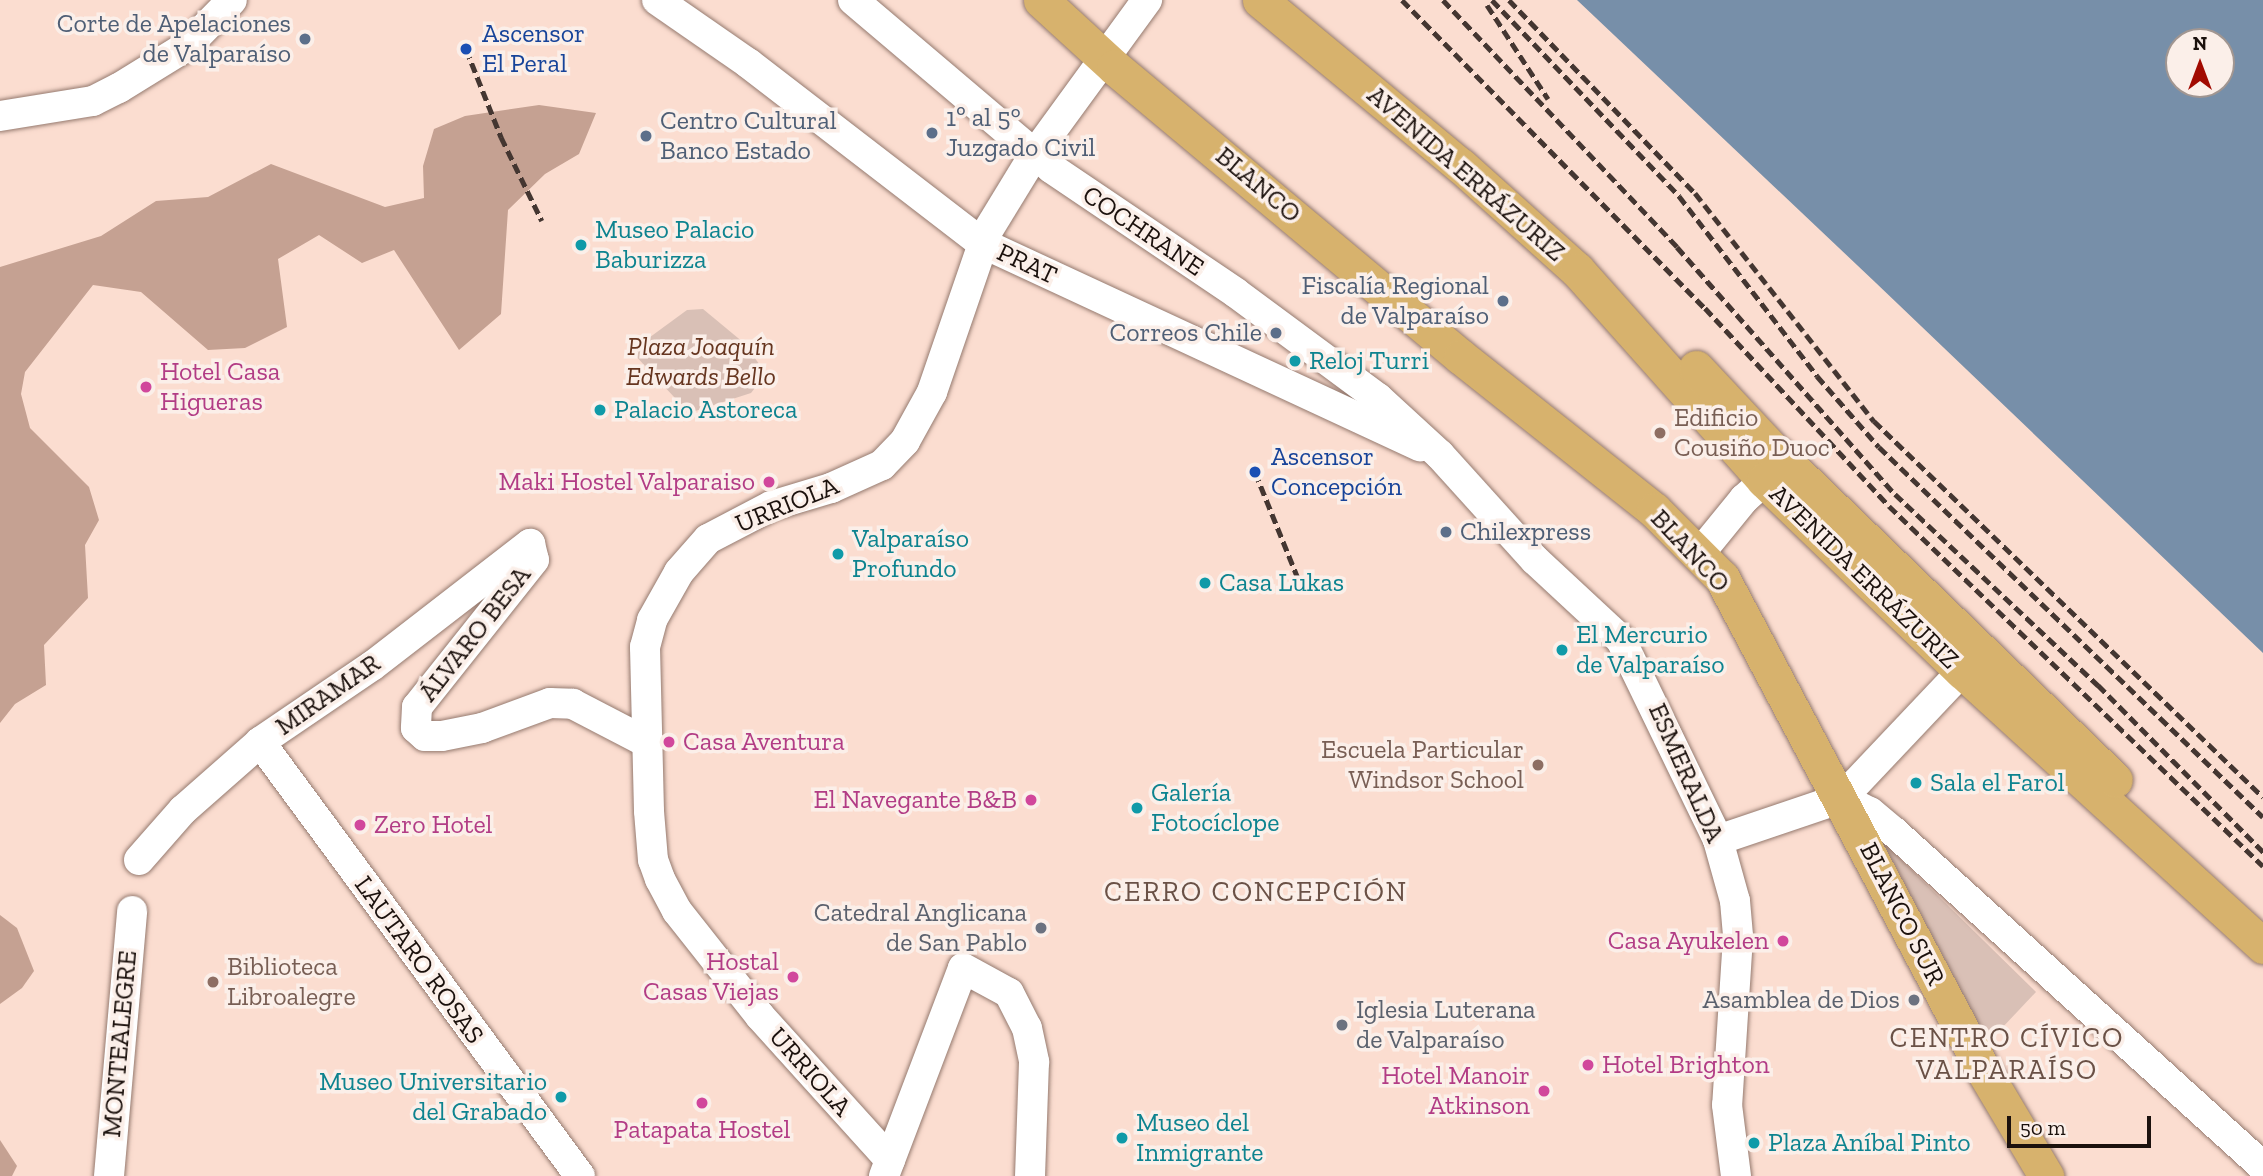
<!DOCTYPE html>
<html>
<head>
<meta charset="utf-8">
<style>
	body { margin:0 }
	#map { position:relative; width:2263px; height:1176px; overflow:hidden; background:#fbddd0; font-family:"Zilla Slab",serif }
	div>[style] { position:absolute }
	.green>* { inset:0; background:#d9c0b6 }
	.forest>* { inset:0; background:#c5a192 }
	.water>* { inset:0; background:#778fa9 }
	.roads { filter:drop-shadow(0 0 2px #957a6f) drop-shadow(0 0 2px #957a6f) }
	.secondary>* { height:30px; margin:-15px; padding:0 15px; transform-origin:15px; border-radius:15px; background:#fff }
	.primary>* { height:35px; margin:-17.5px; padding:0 17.5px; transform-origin:17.5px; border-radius:17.5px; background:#d7b26d }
	.rail>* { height:5px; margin-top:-2.5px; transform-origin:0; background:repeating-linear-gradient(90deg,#443631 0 10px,transparent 0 15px) }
	.dots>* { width:19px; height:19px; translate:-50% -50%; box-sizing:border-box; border:4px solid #fbefe9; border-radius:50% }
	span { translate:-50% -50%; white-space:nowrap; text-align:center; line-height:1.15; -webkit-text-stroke:7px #fbefe9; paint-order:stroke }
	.service-label { font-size:26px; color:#4e5e75 }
	.right { translate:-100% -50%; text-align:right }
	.left { translate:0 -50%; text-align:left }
	.transit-label { font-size:26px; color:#164399 }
	.street-label { font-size:26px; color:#1b110d }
	.culture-label { font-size:26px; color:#0d838f }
	.park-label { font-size:26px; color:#66351f; font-style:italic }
	.hotel-label { font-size:26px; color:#b23c85 }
	.education-label { font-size:26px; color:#785e54 }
	.worship-label { font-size:26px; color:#5b616d }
	.neighbourhood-label { font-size:28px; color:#6a5146; letter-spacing:2px }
	.north { position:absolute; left:2165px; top:28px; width:70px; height:70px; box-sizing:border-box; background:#fbefe9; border:2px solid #a19691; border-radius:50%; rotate:0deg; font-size:19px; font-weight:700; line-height:28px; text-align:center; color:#1b110d }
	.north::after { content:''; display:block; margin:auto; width:24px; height:32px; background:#a20a01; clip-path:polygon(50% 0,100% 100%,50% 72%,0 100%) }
	.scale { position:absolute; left:2007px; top:1116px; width:144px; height:32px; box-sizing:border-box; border:4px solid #1b110d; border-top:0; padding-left:9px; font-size:21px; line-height:24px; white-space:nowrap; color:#1b110d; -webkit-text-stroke:5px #fbefe9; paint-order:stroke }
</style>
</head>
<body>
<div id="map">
	<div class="green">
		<div style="clip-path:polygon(703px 309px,744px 343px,762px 368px,762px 379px,751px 393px,689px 413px,631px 351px,687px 310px)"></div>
		<div style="clip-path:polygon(1878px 837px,2036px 992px,1983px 1048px)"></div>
	</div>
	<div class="forest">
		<div style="clip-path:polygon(539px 105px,596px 113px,579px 154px,545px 174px,508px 210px,501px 314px,459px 350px,394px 250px,362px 263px,319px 235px,278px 259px,287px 327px,245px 348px,208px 350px,141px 292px,93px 285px,25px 372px,21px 394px,30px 428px,89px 487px,99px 520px,85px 545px,88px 598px,44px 645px,46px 685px,15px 704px,0 723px,0 267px,101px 236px,156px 201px,208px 197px,271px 164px,385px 207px,424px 198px,423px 166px,434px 129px,465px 116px)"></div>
		<div style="clip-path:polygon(0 915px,17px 928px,34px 971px,22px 988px,0 1004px)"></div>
		<div style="clip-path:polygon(0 1140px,17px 1166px,12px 1176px,0 1176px)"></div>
	</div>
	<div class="water">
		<div style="clip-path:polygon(evenodd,1577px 0,2263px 0,2263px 653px,1876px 283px,1577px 0,2179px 42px,2221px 42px,2221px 84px,2179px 84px,2179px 42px)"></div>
	</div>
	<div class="roads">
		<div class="secondary">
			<div style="left:657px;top:0;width:111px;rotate:34.7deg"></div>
			<div style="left:748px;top:63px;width:295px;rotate:37.6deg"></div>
			<div style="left:982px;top:243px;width:483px;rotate:24.9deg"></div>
			<div style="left:853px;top:0;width:260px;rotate:40.3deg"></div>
			<div style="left:1051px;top:168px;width:223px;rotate:34deg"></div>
			<div style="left:1236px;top:293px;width:177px;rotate:36.5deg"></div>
			<div style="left:1378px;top:398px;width:84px;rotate:42.6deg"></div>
			<div style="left:1440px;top:455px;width:142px;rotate:47.9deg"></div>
			<div style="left:1535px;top:560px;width:117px;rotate:42.9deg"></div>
			<div style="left:1621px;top:640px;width:222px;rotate:64.1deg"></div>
			<div style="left:1718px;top:840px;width:63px;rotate:74.4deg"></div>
			<div style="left:1735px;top:901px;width:36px;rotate:85deg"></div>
			<div style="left:1738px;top:937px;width:168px;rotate:93.7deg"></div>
			<div style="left:1727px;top:1105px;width:72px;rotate:82.8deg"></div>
			<div style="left:0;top:116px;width:94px;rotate:-9.2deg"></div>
			<div style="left:93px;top:101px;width:29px;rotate:-27deg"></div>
			<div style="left:119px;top:88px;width:80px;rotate:-31.7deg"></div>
			<div style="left:187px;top:46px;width:64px;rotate:-45.6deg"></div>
			<div style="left:1700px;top:553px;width:70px;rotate:-50.8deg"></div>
			<div style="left:1744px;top:499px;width:48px;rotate:-41.6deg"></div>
			<div style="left:260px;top:742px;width:539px;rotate:53.6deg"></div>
			<div style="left:1842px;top:798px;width:31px;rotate:27deg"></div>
			<div style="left:1870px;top:812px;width:31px;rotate:40deg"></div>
			<div style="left:1894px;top:832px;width:498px;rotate:42.2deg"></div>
			<div style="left:1718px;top:840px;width:131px;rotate:-18.7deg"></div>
			<div style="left:1842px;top:798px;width:175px;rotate:-46.6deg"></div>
			<div style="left:139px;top:860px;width:67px;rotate:-48.7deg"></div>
			<div style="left:183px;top:810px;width:103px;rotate:-41.4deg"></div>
			<div style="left:260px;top:742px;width:135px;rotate:-34.2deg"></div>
			<div style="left:372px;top:666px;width:200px;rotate:-37.7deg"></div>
			<div style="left:530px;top:544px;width:16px;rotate:76deg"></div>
			<div style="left:534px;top:560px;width:188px;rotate:128.5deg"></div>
			<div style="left:417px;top:707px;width:21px;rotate:93deg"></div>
			<div style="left:416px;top:728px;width:12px;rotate:42deg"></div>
			<div style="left:425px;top:736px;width:17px"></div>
			<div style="left:442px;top:736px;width:41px;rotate:-11.3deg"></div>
			<div style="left:482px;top:728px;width:72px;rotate:-20.2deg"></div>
			<div style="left:550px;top:703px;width:23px;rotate:2deg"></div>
			<div style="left:573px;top:704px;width:85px;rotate:27.5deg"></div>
			<div style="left:890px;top:1160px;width:194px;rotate:-132.1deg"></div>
			<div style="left:760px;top:1016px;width:134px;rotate:-128.3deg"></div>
			<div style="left:677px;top:911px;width:36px;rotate:-118deg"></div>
			<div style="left:660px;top:879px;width:20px;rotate:-110deg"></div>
			<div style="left:653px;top:860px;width:49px;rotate:-94.7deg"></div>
			<div style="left:649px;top:811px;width:164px;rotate:-91.4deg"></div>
			<div style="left:645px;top:647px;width:28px;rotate:-75deg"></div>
			<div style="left:652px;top:620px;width:55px;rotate:-60.6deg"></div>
			<div style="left:679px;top:572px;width:44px;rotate:-48.7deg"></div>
			<div style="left:708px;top:539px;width:71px;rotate:-27.6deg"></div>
			<div style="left:771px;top:506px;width:63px;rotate:-16.7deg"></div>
			<div style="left:831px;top:488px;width:56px;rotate:-24.3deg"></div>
			<div style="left:882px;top:465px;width:33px;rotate:-46deg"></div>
			<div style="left:905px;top:441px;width:56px;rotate:-61.1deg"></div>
			<div style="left:932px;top:392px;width:169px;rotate:-71deg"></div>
			<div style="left:987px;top:232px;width:90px;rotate:-58.6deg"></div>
			<div style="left:1034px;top:155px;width:192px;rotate:-53.9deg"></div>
			<div style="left:109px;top:1176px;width:266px;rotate:-85deg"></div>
			<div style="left:884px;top:1176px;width:222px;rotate:-69.2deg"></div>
			<div style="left:963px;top:968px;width:52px;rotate:28.5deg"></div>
			<div style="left:1009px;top:993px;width:39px;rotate:63deg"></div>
			<div style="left:1027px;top:1028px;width:35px;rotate:78deg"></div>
			<div style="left:1034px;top:1062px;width:114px;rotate:92deg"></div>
		</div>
		<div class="primary">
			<div style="left:1041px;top:0;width:99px;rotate:42.5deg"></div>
			<div style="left:1114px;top:67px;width:452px;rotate:39.9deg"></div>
			<div style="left:1461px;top:357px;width:246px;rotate:38.4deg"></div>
			<div style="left:1654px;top:510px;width:96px;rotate:45deg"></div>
			<div style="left:1722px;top:578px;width:555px;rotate:62.05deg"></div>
			<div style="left:1982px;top:1068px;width:126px;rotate:59.3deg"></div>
			<div style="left:1260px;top:0;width:261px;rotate:39.6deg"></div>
			<div style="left:1461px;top:166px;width:156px;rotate:41.9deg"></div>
			<div style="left:1577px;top:270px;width:281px;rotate:48.3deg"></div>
			<div style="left:1764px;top:480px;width:275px;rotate:44deg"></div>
			<div style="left:1962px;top:671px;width:408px;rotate:42.4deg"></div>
			<div style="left:1696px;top:368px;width:105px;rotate:46.9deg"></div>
			<div style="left:1768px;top:445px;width:482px;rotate:44deg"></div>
		</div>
	</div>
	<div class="rail">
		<div style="left:1402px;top:0;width:432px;rotate:45.5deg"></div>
		<div style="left:1705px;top:308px;width:270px;rotate:47.1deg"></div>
		<div style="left:1889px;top:506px;width:519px;rotate:43.91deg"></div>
		<div style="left:1443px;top:0;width:340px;rotate:46.5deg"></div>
		<div style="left:1677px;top:247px;width:329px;rotate:48.6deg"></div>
		<div style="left:1895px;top:494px;width:279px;rotate:43.3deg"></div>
		<div style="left:2098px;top:685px;width:235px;rotate:45.3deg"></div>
		<div style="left:1492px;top:0;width:271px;rotate:46.3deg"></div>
		<div style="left:1679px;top:196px;width:227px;rotate:52.5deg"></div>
		<div style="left:1817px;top:376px;width:94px;rotate:48.9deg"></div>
		<div style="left:1879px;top:447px;width:533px;rotate:43.94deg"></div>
		<div style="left:1509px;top:0;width:268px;rotate:46.1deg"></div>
		<div style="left:1695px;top:193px;width:290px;rotate:51.9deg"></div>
		<div style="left:1874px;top:421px;width:541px;rotate:44.03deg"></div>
		<div style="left:1487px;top:5px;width:112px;rotate:57deg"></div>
		<div style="left:466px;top:49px;width:95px;rotate:68.3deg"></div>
		<div style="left:501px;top:137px;width:93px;rotate:64deg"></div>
		<div style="left:1255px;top:472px;width:123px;rotate:68deg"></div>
	</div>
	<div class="dots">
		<div style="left:305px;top:39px;background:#5c6f8a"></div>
		<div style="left:466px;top:49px;background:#1a4fb4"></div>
		<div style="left:932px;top:133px;background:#5c6f8a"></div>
		<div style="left:646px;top:136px;background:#5c6f8a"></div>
		<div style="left:581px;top:245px;background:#0f9aa8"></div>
		<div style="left:1503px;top:301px;background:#5c6f8a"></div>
		<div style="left:1276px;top:333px;background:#5c6f8a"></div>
		<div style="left:1295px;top:361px;background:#0f9aa8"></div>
		<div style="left:146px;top:387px;background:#d1479c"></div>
		<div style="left:600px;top:410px;background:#0f9aa8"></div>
		<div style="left:1660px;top:433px;background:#8d6e63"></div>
		<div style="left:1255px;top:472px;background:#1a4fb4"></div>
		<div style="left:769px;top:482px;background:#d1479c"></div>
		<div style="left:1446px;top:532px;background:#5c6f8a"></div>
		<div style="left:838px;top:554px;background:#0f9aa8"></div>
		<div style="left:1205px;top:583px;background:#0f9aa8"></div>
		<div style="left:1562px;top:650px;background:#0f9aa8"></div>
		<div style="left:669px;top:742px;background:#d1479c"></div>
		<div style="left:1538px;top:765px;background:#8d6e63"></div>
		<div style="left:1916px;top:783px;background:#0f9aa8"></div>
		<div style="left:1031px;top:800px;background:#d1479c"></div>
		<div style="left:1137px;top:808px;background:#0f9aa8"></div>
		<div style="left:360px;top:825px;background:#d1479c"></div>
		<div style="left:1041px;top:928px;background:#6b7280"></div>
		<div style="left:1783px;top:941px;background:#d1479c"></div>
		<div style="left:793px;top:977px;background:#d1479c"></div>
		<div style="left:213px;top:982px;background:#8d6e63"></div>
		<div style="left:1914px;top:1000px;background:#6b7280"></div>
		<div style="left:1342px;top:1025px;background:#6b7280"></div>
		<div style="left:1588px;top:1065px;background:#d1479c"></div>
		<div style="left:1544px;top:1091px;background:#d1479c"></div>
		<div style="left:561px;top:1097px;background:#0f9aa8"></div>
		<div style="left:702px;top:1103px;background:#d1479c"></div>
		<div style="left:1122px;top:1138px;background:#0f9aa8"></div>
		<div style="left:1754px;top:1143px;background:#0f9aa8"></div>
	</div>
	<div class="service-label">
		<span class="right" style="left:291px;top:39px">Corte de Apelaciones<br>de Valparaíso</span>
		<span class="left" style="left:946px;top:133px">1º al 5°<br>Juzgado Civil</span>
		<span class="left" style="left:660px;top:136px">Centro Cultural<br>Banco Estado</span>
		<span class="right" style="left:1489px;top:301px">Fiscalía Regional<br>de Valparaíso</span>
		<span class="right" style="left:1262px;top:333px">Correos Chile</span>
		<span class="left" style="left:1460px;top:532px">Chilexpress</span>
	</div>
	<div class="transit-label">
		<span class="left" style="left:482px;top:49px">Ascensor<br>El Peral</span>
		<span class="left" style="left:1271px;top:472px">Ascensor<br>Concepción</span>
	</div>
	<div class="street-label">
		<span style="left:1466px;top:174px;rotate:41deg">AVENIDA ERRÁZURIZ</span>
		<span style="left:1258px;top:185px;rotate:40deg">BLANCO</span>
		<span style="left:1143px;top:231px;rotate:34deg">COCHRANE</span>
		<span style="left:1027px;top:264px;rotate:25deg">PRAT</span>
		<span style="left:787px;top:505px;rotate:-22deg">URRIOLA</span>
		<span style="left:1690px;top:551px;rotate:47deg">BLANCO</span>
		<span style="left:1864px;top:577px;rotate:44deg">AVENIDA ERRÁZURIZ</span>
		<span style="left:475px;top:634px;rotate:-52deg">ÁLVARO BESA</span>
		<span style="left:328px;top:695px;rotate:-35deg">MIRAMAR</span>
		<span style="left:1686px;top:773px;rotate:66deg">ESMERALDA</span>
		<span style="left:1902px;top:914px;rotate:63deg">BLANCO SUR</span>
		<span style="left:419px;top:960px;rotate:54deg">LAUTARO ROSAS</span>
		<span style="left:120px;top:1044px;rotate:-85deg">MONTEALEGRE</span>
		<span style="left:810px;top:1072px;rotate:48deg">URRIOLA</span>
	</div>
	<div class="culture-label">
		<span class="left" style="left:595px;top:245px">Museo Palacio<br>Baburizza</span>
		<span class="left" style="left:1309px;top:361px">Reloj Turri</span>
		<span class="left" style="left:614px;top:410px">Palacio Astoreca</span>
		<span class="left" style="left:852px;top:554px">Valparaíso<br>Profundo</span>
		<span class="left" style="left:1219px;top:583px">Casa Lukas</span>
		<span class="left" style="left:1576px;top:650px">El Mercurio<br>de Valparaíso</span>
		<span class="left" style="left:1930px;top:783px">Sala el Farol</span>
		<span class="left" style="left:1151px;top:808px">Galería<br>Fotocíclope</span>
		<span class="right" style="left:547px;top:1097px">Museo Universitario<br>del Grabado</span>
		<span class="left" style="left:1136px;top:1138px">Museo del<br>Inmigrante</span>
		<span class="left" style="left:1768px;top:1143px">Plaza Aníbal Pinto</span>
	</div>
	<div class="park-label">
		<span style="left:701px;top:362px">Plaza Joaquín<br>Edwards Bello</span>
	</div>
	<div class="hotel-label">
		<span class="left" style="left:160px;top:387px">Hotel Casa<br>Higueras</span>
		<span class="right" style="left:755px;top:482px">Maki Hostel Valparaiso</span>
		<span class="left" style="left:683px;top:742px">Casa Aventura</span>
		<span class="right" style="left:1017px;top:800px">El Navegante B&amp;B</span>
		<span class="left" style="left:374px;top:825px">Zero Hotel</span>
		<span class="right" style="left:1769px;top:941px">Casa Ayukelen</span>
		<span class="right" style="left:779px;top:977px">Hostal<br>Casas Viejas</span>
		<span class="left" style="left:1602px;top:1065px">Hotel Brighton</span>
		<span class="right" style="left:1530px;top:1091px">Hotel Manoir<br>Atkinson</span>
		<span style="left:702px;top:1130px">Patapata Hostel</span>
	</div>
	<div class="education-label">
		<span class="left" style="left:1674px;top:433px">Edificio<br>Cousiño Duoc</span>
		<span class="right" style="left:1524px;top:765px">Escuela Particular<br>Windsor School</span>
		<span class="left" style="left:227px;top:982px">Biblioteca<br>Libroalegre</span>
	</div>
	<div class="worship-label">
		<span class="right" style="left:1027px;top:928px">Catedral Anglicana<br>de San Pablo</span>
		<span class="right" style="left:1900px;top:1000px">Asamblea de Dios</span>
		<span class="left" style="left:1356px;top:1025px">Iglesia Luterana<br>de Valparaíso</span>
	</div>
	<div class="neighbourhood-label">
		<span style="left:1256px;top:892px">CERRO CONCEPCIÓN</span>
		<span style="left:2007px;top:1054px">CENTRO CÍVICO<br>VALPARAÍSO</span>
	</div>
	<div class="north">N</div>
	<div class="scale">50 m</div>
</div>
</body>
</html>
